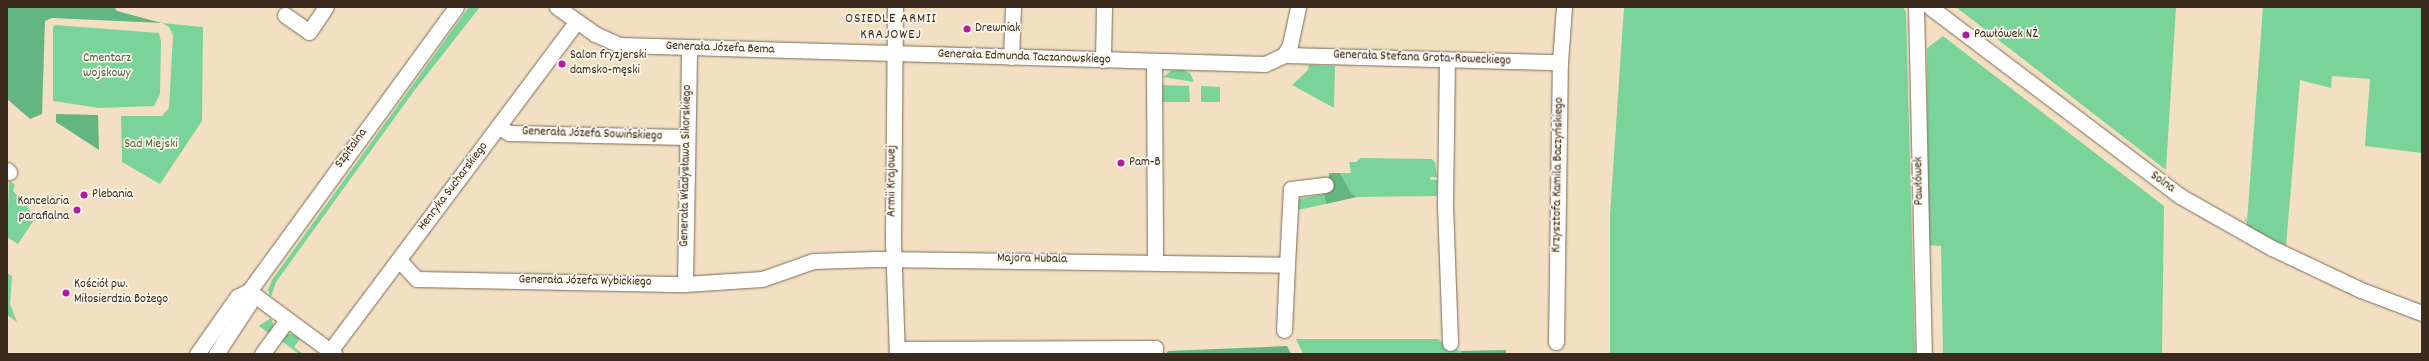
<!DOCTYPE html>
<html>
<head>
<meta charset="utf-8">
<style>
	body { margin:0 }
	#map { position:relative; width:2429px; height:361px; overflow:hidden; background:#f3e0c3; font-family:Dekko,sans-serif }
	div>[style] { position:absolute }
	.green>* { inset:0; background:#7ad399 }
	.forest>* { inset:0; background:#63b581 }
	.roads { filter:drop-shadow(0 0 1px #7b6a58) drop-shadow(0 0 1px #7b6a58) }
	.minor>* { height:15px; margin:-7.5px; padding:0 7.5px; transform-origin:7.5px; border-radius:7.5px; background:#fff }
	.dots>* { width:11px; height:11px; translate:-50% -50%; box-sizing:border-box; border:2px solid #fbf7ec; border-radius:50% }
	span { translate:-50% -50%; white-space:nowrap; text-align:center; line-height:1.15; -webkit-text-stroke:3.5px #fbf7ec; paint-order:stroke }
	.poi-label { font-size:13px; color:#3b2a1e }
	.left { translate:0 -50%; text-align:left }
	.right { translate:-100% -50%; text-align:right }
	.street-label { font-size:13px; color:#3b2a1e }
	.park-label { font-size:13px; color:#4e5d43 }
	.neighbourhood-label { font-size:14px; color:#3b2a1e; letter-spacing:1px }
	.frame { position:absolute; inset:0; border:8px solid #3b2a1e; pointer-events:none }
</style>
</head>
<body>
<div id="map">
	<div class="green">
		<div style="clip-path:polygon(469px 7px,480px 7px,414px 91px,276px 282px,271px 297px,268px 290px,272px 280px)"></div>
		<div style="clip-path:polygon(1624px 7px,1903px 7px,1906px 12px,1915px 354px,1610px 354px,1610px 214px)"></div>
		<div style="clip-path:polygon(1956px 7px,2176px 7px,2166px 170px)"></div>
		<div style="clip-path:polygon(2263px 7px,2422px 7px,2422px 153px,2365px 146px,2370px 79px,2332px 76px,2331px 88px,2300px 80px,2286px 246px,2248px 227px,2244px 216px,2247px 221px)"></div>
		<div style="clip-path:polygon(162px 23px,203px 27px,202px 121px,160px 184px,122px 162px,121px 116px,162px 116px,169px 108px,173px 35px,169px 27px)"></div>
		<div style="clip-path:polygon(55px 25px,159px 33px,161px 42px,160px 94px,154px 106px,99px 108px,53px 101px,53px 27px)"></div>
		<div style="clip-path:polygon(1943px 36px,2164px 206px,2162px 354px,1943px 354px,1941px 246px,1928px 245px,1927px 48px)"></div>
		<div style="clip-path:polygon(1309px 65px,1335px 66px,1334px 108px,1292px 85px,1308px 70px)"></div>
		<div style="clip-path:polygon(1181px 69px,1190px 73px,1194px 82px,1163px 77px,1171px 71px)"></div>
		<div style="clip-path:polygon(1160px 85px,1189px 86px,1190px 102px,1160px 102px)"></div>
		<div style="clip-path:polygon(1201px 86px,1220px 87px,1220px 102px,1201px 102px)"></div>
		<div style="clip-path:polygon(1361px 158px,1432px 159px,1435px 162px,1437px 177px,1430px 177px,1430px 180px,1437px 180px,1437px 196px,1357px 197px,1351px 193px,1340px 173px,1351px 173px,1349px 162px,1356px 162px)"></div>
		<div style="clip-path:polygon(9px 180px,15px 185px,13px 191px,36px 217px,18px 244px,7px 237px)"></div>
		<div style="clip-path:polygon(1324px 194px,1326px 204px,1293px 211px,1298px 199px)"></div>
		<div style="clip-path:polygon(7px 273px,12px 276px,10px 304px,17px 322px,7px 315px)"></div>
		<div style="clip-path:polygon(271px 318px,274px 327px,271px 335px,259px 326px)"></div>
		<div style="clip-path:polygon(284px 334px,292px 334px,300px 339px,294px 347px,303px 354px,299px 354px,279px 339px)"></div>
		<div style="clip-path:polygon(1296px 339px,1438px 339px,1452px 349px,1462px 351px,1462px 354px,1303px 354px)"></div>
	</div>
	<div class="forest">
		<div style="clip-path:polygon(7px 7px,114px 7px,117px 11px,162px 23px,52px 18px,45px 21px,42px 114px,30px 119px,7px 99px)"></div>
		<div style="clip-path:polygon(56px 114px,98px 115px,99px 150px,56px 122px)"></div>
		<div style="clip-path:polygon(1329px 173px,1340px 173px,1351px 193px,1357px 197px,1326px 204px,1324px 194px,1328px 193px)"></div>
		<div style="clip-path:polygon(1287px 346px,1291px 354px,1166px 354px,1168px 351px)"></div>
		<div style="clip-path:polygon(1506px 350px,1506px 354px,1462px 354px,1462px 351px)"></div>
	</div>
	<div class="roads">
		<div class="minor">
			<div style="left:557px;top:7px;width:47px;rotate:35.4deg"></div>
			<div style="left:595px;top:34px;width:27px;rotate:24deg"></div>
			<div style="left:620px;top:45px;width:645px;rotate:1.69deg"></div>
			<div style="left:1265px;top:64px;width:21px;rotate:-25deg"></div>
			<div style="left:1284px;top:55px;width:12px;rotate:-59deg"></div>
			<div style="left:1290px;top:45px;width:39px;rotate:-78deg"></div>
			<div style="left:895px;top:7px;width:234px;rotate:90.5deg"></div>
			<div style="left:893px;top:241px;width:113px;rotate:88deg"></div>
			<div style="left:1916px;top:7px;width:347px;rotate:88.7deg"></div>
			<div style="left:1930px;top:7px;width:313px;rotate:37.1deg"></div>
			<div style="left:2180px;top:196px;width:106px;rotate:29.5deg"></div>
			<div style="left:2272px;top:248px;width:98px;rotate:25.3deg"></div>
			<div style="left:2361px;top:290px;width:65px;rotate:20.7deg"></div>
			<div style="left:285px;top:15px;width:29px;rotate:35deg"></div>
			<div style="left:309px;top:32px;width:30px;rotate:-56deg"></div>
			<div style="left:1284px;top:55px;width:276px;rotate:1.5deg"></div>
			<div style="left:1011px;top:57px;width:50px;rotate:-87.7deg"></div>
			<div style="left:1103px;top:60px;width:53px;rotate:-88.9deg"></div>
			<div style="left:1447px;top:60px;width:145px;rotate:90.8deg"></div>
			<div style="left:1445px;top:205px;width:138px;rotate:87.9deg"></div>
			<div style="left:1154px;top:61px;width:201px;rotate:89.7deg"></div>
			<div style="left:499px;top:127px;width:12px;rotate:31deg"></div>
			<div style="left:509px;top:133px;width:177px;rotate:1.3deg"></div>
			<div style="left:7px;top:170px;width:3px;rotate:45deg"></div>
			<div style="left:399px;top:260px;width:26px;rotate:47deg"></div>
			<div style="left:417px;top:279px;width:268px;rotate:1.1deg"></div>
			<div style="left:685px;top:284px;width:77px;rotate:-3.7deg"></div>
			<div style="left:762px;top:279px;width:54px;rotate:-19.4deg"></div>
			<div style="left:813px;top:261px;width:63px;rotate:-1.8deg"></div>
			<div style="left:876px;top:259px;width:411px;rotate:0.8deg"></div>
			<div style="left:1287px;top:265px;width:65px;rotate:92.6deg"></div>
			<div style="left:1287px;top:265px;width:76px;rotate:-87deg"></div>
			<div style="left:1291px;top:189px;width:35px;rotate:-7deg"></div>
			<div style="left:685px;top:284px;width:235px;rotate:-89deg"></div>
			<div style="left:249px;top:291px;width:106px;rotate:36.5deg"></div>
			<div style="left:1556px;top:342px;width:280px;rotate:-89.2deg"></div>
			<div style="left:1560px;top:62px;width:55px;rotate:-85.8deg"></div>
			<div style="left:897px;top:349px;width:258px;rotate:-0.2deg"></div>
			<div style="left:1155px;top:348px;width:6px;rotate:90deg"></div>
			<div style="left:330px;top:351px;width:411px;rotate:-53.2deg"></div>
			<div style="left:197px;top:354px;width:70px;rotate:-54.9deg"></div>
			<div style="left:237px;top:297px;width:13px;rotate:-27deg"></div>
			<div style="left:249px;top:291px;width:351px;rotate:-53.9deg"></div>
			<div style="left:216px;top:354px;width:60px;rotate:-56.6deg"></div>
			<div style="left:249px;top:304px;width:13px;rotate:-90deg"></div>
			<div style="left:262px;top:354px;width:42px;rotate:-53.7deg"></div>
		</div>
	</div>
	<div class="dots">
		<div style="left:967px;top:29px;background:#b5179e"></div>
		<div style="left:1966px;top:35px;background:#b5179e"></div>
		<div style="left:562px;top:64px;background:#b5179e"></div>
		<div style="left:1121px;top:163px;background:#b5179e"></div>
		<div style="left:84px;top:195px;background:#b5179e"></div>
		<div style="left:77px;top:210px;background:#b5179e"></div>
		<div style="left:66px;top:293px;background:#b5179e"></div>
	</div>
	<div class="poi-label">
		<span class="left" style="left:975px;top:29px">Drewniak</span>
		<span class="left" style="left:1974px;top:35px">Pawłówek NŻ</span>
		<span class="left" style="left:570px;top:64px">Salon fryzjerski<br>damsko-męski</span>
		<span class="left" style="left:1129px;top:163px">Pam-B</span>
		<span class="left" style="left:92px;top:195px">Plebania</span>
		<span class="right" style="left:69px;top:210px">Kancelaria<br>parafialna</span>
		<span class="left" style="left:74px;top:293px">Kościół pw.<br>Miłosierdzia Bożego</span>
	</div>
	<div class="street-label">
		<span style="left:720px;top:49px;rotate:2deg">Generała Józefa Bema</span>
		<span style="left:1024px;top:58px;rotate:2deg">Generała Edmunda Taczanowskiego</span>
		<span style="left:1422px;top:59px;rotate:2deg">Generała Stefana Grota-Roweckiego</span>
		<span style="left:592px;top:135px;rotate:2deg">Generała Józefa Sowińskiego</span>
		<span style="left:352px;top:149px;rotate:-54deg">Szpitalna</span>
		<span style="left:687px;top:166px;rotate:-89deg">Generała Władysława Sikorskiego</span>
		<span style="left:1559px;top:175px;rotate:-89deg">Krzysztofa Kamila Baczyńskiego</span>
		<span style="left:893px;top:181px;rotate:-90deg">Armii Krajowej</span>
		<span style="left:1920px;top:181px;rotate:-91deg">Pawłówek</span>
		<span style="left:2162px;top:183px;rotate:35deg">Solna</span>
		<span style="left:454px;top:187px;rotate:-53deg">Henryka Sucharskiego</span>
		<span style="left:1032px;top:260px;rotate:1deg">Majora Hubala</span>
		<span style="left:585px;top:282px;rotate:1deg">Generała Józefa Wybickiego</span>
	</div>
	<div class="park-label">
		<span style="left:107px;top:67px">Cmentarz<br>wojskowy</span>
		<span style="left:151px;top:145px">Sad Miejski</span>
	</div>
	<div class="neighbourhood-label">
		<span style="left:891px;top:27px">OSIEDLE ARMII<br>KRAJOWEJ</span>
	</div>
	<div class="frame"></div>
</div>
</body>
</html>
